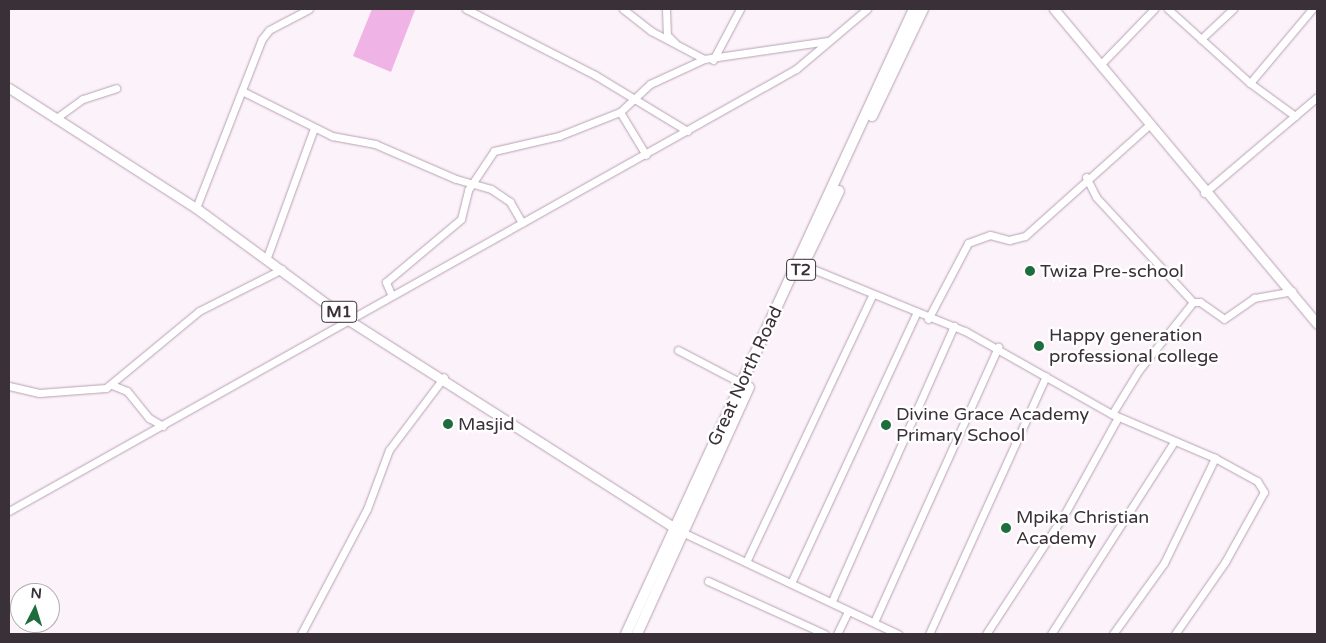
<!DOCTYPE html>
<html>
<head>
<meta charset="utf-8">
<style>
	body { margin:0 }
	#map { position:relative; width:1326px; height:643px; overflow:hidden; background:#fcf2fa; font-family:"Varela Round",sans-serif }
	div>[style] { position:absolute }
	.green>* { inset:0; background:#efb3e5 }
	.roads { filter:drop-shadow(0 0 1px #b7a1b3) drop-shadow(0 0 1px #b7a1b3) }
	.minor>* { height:7px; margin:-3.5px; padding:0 3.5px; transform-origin:3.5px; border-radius:3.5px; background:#fff }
	.major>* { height:9px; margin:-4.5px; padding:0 4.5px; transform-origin:4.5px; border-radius:4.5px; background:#fff }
	.highway>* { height:10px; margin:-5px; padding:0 5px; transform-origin:5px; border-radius:5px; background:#fff }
	.dots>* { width:14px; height:14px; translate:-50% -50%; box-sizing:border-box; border:2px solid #fff; border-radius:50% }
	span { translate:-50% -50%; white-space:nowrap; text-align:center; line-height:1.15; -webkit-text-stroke:5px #fff; paint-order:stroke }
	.shield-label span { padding:1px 4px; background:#fff; border:1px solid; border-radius:4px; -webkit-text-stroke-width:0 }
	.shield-label { font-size:16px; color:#3a3038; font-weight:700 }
	.poi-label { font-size:18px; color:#3a3038 }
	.left { translate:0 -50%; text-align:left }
	.street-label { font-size:18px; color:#3a3038 }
	.frame { position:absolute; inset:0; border:10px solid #3a3038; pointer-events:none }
	.north { position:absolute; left:10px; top:583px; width:50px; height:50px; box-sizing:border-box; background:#fff; border:1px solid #b0acaf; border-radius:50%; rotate:5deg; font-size:14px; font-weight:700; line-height:20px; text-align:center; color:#3a3038 }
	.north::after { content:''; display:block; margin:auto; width:18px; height:22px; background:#1e6d3c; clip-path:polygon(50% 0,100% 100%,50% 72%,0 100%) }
</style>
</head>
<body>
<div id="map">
	<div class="green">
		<div style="clip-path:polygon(372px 9px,415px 10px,391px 72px,353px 56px)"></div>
	</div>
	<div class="roads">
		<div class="minor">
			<div style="left:466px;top:9px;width:145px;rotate:27.1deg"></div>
			<div style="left:595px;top:75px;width:108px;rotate:31.3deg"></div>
			<div style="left:623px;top:9px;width:36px;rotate:38deg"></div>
			<div style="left:651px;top:31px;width:60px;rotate:27.8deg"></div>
			<div style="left:666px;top:9px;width:26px;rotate:88deg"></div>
			<div style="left:667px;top:35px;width:11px;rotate:45deg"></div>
			<div style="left:1168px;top:9px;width:110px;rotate:42.1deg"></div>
			<div style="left:1250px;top:83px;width:56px;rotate:36.3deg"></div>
			<div style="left:1201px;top:39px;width:44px;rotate:-43.2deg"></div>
			<div style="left:713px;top:60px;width:58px;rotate:-62.1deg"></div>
			<div style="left:1100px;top:65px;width:78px;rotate:-46deg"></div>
			<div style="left:1250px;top:83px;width:97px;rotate:-50deg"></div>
			<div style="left:242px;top:91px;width:101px;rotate:26.6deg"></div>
			<div style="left:332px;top:136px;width:44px;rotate:10.5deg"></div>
			<div style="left:375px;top:144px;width:88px;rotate:23.4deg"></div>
			<div style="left:456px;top:179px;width:36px;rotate:16deg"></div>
			<div style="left:491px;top:189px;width:23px;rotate:34deg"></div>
			<div style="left:510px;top:202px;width:24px;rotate:60deg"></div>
			<div style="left:620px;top:112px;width:50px;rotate:58.8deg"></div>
			<div style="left:55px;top:119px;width:34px;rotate:-36deg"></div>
			<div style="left:83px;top:99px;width:35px;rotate:-18deg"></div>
			<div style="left:1086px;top:177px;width:22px;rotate:63deg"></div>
			<div style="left:1096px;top:197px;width:143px;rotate:47.3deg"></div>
			<div style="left:1204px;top:193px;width:148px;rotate:-40.3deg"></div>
			<div style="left:196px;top:208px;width:181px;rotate:-68.7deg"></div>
			<div style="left:262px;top:39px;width:11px;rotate:-52deg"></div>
			<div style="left:269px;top:30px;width:45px;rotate:-27.7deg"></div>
			<div style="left:266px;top:260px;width:140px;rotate:-70deg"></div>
			<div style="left:803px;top:265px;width:175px;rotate:22.2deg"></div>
			<div style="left:965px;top:331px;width:169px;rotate:29.5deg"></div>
			<div style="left:1112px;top:414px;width:112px;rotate:23.1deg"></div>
			<div style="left:1215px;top:458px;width:117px;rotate:115.9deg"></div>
			<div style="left:1164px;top:563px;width:87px;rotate:125.7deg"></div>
			<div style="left:391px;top:294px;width:13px;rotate:-113deg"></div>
			<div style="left:386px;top:282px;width:98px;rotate:-40deg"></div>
			<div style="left:461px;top:219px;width:30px;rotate:-76deg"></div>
			<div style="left:468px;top:190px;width:47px;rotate:-56.3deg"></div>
			<div style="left:494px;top:151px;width:67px;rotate:-13deg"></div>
			<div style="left:559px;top:136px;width:66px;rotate:-21.5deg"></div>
			<div style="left:620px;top:112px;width:41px;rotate:-43deg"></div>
			<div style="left:650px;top:84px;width:60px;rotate:-24.8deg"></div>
			<div style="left:704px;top:59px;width:125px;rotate:-8.3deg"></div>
			<div style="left:928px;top:319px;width:86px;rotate:-62.2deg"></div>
			<div style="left:968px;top:243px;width:23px;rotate:-20deg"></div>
			<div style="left:990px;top:235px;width:20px;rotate:15deg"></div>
			<div style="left:1009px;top:240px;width:16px;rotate:-14deg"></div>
			<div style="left:1025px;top:236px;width:165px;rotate:-41.8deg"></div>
			<div style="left:678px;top:350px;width:73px;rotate:27.6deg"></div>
			<div style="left:112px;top:385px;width:16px;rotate:22deg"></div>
			<div style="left:127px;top:391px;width:35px;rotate:51deg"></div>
			<div style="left:149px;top:418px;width:16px;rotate:30deg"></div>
			<div style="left:9px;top:386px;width:31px;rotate:13deg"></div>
			<div style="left:39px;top:393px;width:67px;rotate:-4.3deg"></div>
			<div style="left:106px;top:388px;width:121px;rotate:-39.6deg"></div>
			<div style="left:199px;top:311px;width:93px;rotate:-26.8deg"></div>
			<div style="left:1112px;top:414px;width:52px;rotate:-58.5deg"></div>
			<div style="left:1139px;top:370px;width:87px;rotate:-51.5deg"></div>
			<div style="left:1193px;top:302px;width:7px"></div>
			<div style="left:1200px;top:302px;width:29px;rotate:35deg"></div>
			<div style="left:1224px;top:319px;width:37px;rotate:-35deg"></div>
			<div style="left:1254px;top:298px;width:39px;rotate:-10deg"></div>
			<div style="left:9px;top:511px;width:903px;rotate:-29.32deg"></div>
			<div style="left:796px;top:69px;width:93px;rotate:-40.2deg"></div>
			<div style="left:684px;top:533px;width:237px;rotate:25.3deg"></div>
			<div style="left:747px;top:560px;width:294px;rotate:-64.7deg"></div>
			<div style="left:708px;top:581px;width:128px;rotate:24.4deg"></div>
			<div style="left:792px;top:581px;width:297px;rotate:-65.1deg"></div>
			<div style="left:832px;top:601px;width:301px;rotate:-66.1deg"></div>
			<div style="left:874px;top:622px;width:302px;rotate:-65.7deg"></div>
			<div style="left:301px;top:634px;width:141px;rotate:-62.2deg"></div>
			<div style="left:367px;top:509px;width:63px;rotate:-69.6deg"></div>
			<div style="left:389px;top:450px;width:91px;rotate:-53deg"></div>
			<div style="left:837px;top:634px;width:25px;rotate:-64deg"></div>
			<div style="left:929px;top:634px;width:283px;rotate:-65.6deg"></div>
			<div style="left:986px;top:634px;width:142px;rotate:-56.8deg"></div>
			<div style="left:1064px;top:515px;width:112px;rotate:-61.1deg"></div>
			<div style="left:1051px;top:634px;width:227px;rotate:-57.4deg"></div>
			<div style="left:1175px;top:634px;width:88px;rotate:-55.2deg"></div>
			<div style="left:1225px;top:562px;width:80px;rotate:-60.9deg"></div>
			<div style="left:1264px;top:492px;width:13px;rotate:-122deg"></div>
			<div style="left:1257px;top:481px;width:48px;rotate:-151.3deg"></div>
		</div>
		<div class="major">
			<div style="left:1054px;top:9px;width:410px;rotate:50.1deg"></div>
			<div style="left:9px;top:88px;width:222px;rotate:32.7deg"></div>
			<div style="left:196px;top:208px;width:191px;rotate:36.3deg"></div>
			<div style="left:350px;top:321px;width:391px;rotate:32.5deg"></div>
		</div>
		<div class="highway">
			<div style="left:872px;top:116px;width:119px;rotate:-64.5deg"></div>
			<div style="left:808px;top:255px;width:71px;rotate:-64.2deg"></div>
			<div style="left:626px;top:634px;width:688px;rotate:-65.26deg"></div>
			<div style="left:637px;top:634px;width:271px;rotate:-65.6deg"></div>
		</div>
	</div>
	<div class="dots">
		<div style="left:1030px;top:271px;background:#1e6d3c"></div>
		<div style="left:1039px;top:346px;background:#1e6d3c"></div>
		<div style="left:448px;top:424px;background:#1e6d3c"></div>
		<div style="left:886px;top:425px;background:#1e6d3c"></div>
		<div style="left:1006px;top:528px;background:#1e6d3c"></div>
	</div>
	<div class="shield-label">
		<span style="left:801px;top:270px">T2</span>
		<span style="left:339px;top:312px">M1</span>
	</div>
	<div class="poi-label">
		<span class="left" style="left:1040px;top:271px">Twiza Pre-school</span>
		<span class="left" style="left:1049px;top:346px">Happy generation<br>professional college</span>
		<span class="left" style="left:896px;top:425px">Divine Grace Academy<br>Primary School</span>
		<span class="left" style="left:458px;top:424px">Masjid</span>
		<span class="left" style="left:1016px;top:528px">Mpika Christian<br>Academy</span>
	</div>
	<div class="street-label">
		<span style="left:745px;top:376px;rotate:-65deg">Great North Road</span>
	</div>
	<div class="frame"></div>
	<div class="north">N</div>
</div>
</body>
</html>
